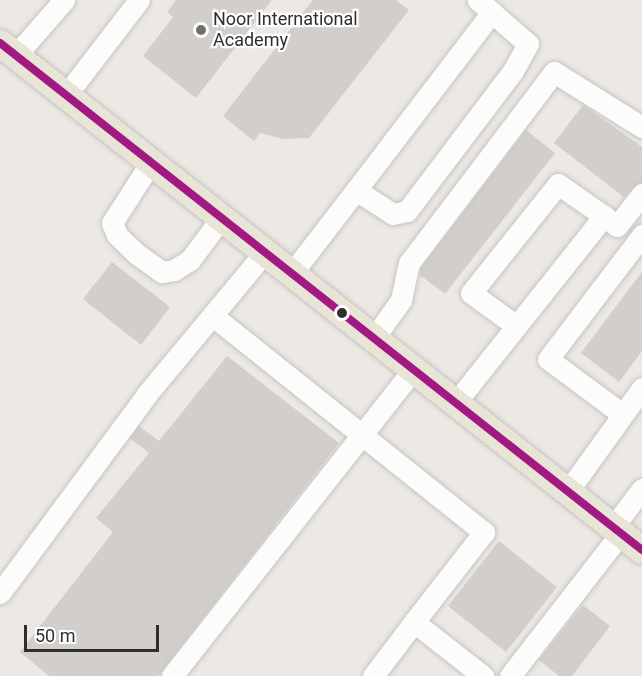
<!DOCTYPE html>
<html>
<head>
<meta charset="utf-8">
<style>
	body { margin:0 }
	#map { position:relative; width:642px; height:676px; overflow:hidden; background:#ece8e4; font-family:Roboto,sans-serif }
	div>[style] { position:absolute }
	.building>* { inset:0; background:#d1cecb }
	.roads { filter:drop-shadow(0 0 2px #c5c4c5) drop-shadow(0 0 2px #c5c4c5) }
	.minor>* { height:21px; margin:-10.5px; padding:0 10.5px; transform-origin:10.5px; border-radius:10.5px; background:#fcfcfb }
	.major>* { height:27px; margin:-13.5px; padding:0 13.5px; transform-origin:13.5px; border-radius:13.5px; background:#e8e4d6 }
	.bus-1>* { height:8px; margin:-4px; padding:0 4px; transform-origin:4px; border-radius:4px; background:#a31984 }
	.dots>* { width:16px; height:16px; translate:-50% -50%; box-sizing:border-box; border:3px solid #fff; border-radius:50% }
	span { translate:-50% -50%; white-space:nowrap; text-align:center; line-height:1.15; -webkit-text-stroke:4.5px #fff; paint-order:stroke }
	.poi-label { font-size:18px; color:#2e2e2e }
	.left { translate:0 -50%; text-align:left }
	.scale { position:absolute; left:24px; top:625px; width:135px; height:27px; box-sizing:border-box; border:3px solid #2e2e2e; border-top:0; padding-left:8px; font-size:18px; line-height:21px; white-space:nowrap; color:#2e2e2e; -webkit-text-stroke:4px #fff; paint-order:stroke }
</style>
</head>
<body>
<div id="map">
	<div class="building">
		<div style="clip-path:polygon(176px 0,272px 0,196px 98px,143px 56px,173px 17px,167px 12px)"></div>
		<div style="clip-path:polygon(313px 0,396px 0,409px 10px,309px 138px,283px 139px,260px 133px,254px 141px,223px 116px)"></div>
		<div style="clip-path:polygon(583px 105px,642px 147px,642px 182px,624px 197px,554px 143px)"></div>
		<div style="clip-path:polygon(526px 130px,555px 153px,445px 294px,420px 275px,421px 268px)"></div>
		<div style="clip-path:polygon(112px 262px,170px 307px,141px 345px,83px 299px)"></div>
		<div style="clip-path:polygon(642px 272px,642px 351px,619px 382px,581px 353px)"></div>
		<div style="clip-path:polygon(227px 356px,339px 443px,158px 676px,49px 676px,20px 652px,113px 532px,96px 518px,149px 453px,130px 438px,139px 426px,159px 441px)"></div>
		<div style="clip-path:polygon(499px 541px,557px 587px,506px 652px,448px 606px)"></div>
		<div style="clip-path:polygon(583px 605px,610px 626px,572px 676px,559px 676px,539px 660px)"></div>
	</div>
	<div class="roads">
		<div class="minor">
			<div style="left:16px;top:55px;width:73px;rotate:-48.9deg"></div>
			<div style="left:66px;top:95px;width:120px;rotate:-52.5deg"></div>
			<div style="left:151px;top:162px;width:72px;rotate:122.6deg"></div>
			<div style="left:112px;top:223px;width:13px;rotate:67deg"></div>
			<div style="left:117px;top:235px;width:28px;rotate:44deg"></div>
			<div style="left:137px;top:254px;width:31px;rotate:36deg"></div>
			<div style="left:162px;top:272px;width:12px;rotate:-9deg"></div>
			<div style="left:174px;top:270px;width:19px;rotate:-32deg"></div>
			<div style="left:190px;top:260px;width:54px;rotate:-53.3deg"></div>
			<div style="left:356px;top:190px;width:224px;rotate:-52.6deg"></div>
			<div style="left:604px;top:216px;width:16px;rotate:38deg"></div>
			<div style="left:617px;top:226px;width:41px;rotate:-52deg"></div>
			<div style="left:292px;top:273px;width:105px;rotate:-52.4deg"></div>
			<div style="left:356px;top:190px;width:44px;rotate:33deg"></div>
			<div style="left:393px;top:214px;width:14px;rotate:-12deg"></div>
			<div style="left:407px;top:211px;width:176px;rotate:-52.9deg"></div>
			<div style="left:513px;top:71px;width:31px;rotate:-61deg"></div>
			<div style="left:528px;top:44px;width:67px;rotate:-138.7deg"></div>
			<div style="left:213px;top:316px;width:347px;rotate:38.6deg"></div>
			<div style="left:484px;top:532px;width:114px;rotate:127.9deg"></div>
			<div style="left:414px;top:622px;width:88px;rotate:38deg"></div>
			<div style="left:374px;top:338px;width:47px;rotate:-54.6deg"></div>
			<div style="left:401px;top:300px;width:38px;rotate:-78deg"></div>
			<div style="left:409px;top:263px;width:240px;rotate:-52.8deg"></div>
			<div style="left:554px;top:72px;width:104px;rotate:32deg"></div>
			<div style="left:456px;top:402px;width:238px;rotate:-51.5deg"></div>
			<div style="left:604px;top:216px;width:56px;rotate:-145.2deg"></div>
			<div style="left:558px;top:184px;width:139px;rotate:128.6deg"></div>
			<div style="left:471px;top:293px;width:54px;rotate:36deg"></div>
			<div style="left:622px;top:414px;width:92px;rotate:-143.4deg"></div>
			<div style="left:548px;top:359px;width:156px;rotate:-52.8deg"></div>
			<div style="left:568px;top:491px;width:127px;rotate:-54.3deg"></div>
			<div style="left:613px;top:527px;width:48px;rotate:-52.7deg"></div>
			<div style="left:0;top:593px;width:247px;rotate:-53.5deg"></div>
			<div style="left:147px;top:394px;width:185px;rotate:-50.3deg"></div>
			<div style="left:172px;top:676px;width:391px;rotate:-51.8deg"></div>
			<div style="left:373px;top:676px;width:68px;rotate:-52.8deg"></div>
			<div style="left:510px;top:676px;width:181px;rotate:-52.2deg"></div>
		</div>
		<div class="major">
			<div style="left:0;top:43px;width:818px;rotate:38.3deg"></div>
		</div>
	</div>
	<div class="bus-1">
		<div style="left:0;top:43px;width:818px;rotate:38.3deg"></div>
	</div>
	<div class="dots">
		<div style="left:201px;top:30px;background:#706f6e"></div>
		<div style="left:342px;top:313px;background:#2e2e2e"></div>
	</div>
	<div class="poi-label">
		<span class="left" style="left:213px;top:30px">Noor International<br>Academy</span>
	</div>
	<div class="scale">50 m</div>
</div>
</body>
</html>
